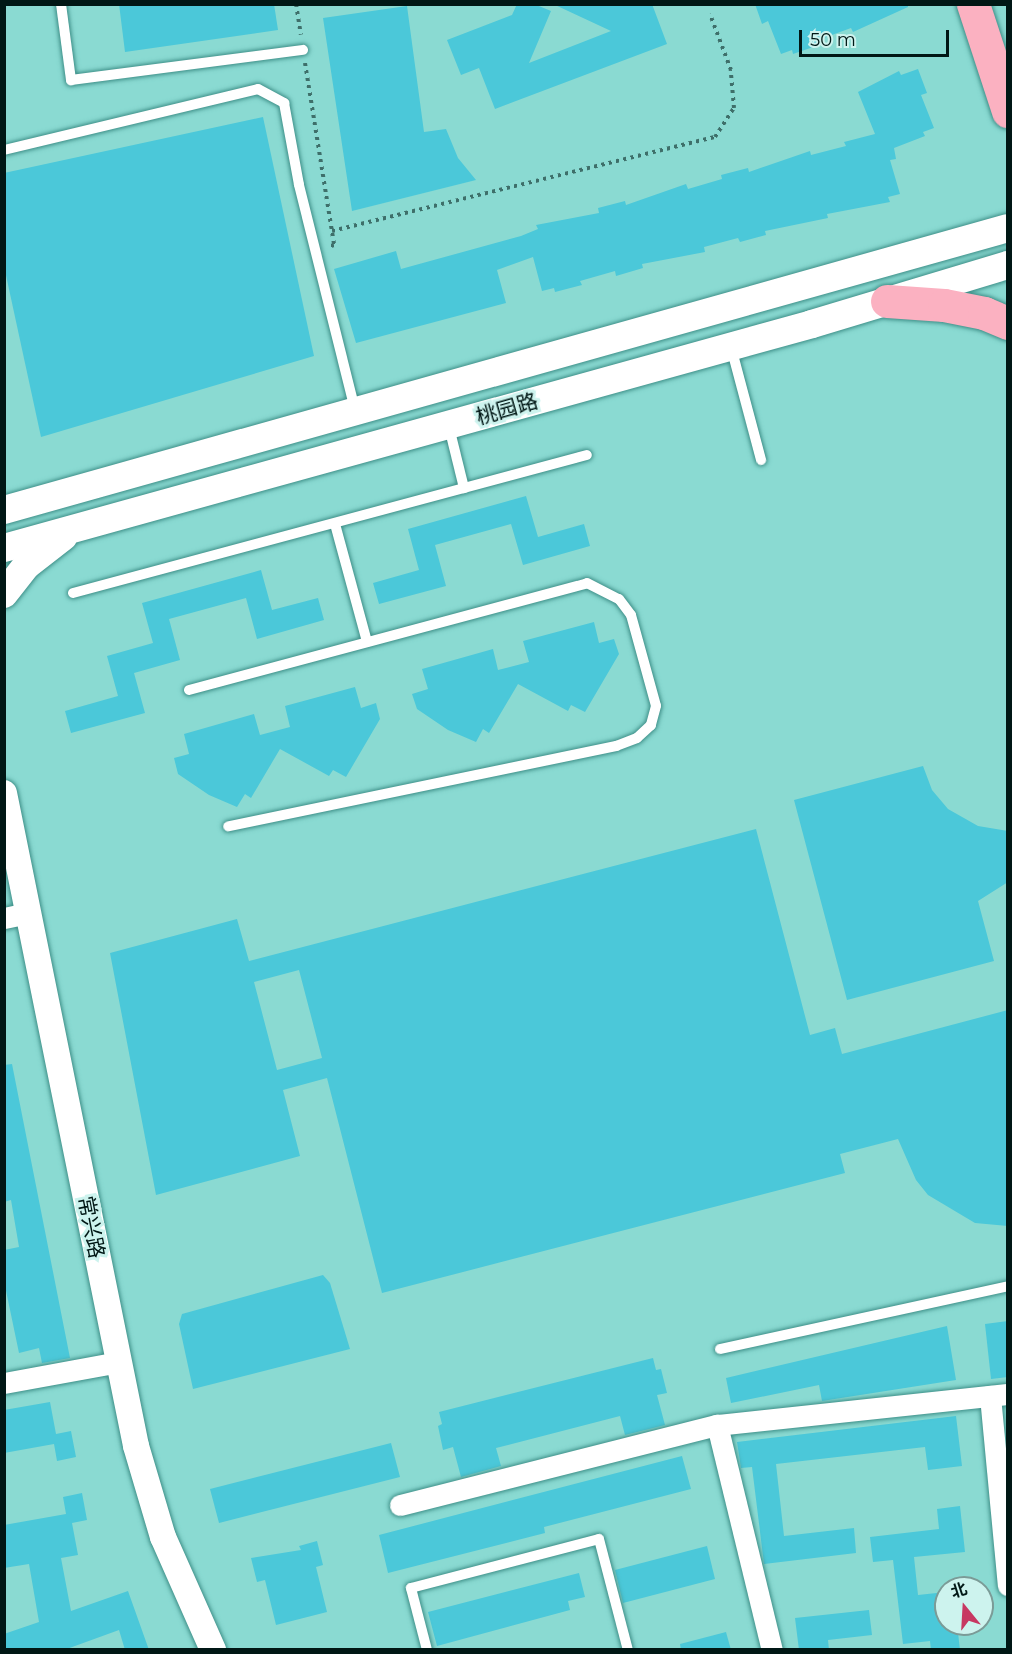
<!DOCTYPE html>
<html>
<head>
<meta charset="utf-8">
<style>
	body { margin:0 }
	#map { position:relative; width:1012px; height:1654px; overflow:hidden; background:#8adad2; font-family:Montserrat,"Noto Sans SC",sans-serif }
	div>[style] { position:absolute }
	.building>* { inset:0; background:#4bc8d9 }
	.path>* { height:4px; margin-top:-2px; transform-origin:0; background:repeating-linear-gradient(90deg,#3e6f6a 0 3px,transparent 0 7.5px) }
	.roads { filter:drop-shadow(0 0 2px #3e8f88) drop-shadow(0 0 2px #3e8f88) }
	.service>* { height:10px; margin:-5px; padding:0 5px; transform-origin:5px; border-radius:5px; background:#fff }
	.minor>* { height:21px; margin:-10.5px; padding:0 10.5px; transform-origin:10.5px; border-radius:10.5px; background:#fff }
	.tertiary>* { height:26px; margin:-13px; padding:0 13px; transform-origin:13px; border-radius:13px; background:#fff }
	.secondary>* { height:28px; margin:-14px; padding:0 14px; transform-origin:14px; border-radius:14px; background:#fff }
	.primary>* { height:33px; margin:-16.5px; padding:0 16.5px; transform-origin:16.5px; border-radius:16.5px; background:#fbb1c1 }
	span { translate:-50% -50%; white-space:nowrap; text-align:center; line-height:1.15; -webkit-text-stroke:6px #cdf3ee; paint-order:stroke }
	.street-label { font-size:21px; color:#001715 }
	.frame { position:absolute; inset:0; border:6px solid #001715; pointer-events:none }
	.north { position:absolute; left:934px; top:1576px; width:60px; height:60px; box-sizing:border-box; background:#cdf3ee; border:2px solid #7b9b97; border-radius:50%; rotate:342deg; font-size:16px; font-weight:700; line-height:24px; text-align:center; color:#001715 }
	.north::after { content:''; display:block; margin:auto; width:21px; height:27px; background:#c73862; clip-path:polygon(50% 0,100% 100%,50% 72%,0 100%) }
	.scale { position:absolute; left:799px; top:30px; width:150px; height:27px; box-sizing:border-box; border:3px solid #001715; border-top:0; padding-left:8px; font-size:18px; line-height:21px; white-space:nowrap; color:#001715; -webkit-text-stroke:4px #cdf3ee; paint-order:stroke }
</style>
</head>
<body>
<div id="map">
	<div class="building">
		<div style="clip-path:polygon(119px 4px,274px 4px,278px 30px,125px 52px)"></div>
		<div style="clip-path:polygon(517px 4px,534px 4px,551px 11px,529px 63px,611px 31px,553px 4px,652px 4px,667px 44px,495px 109px,479px 68px,461px 75px,447px 40px,512px 15px)"></div>
		<div style="clip-path:polygon(755px 4px,908px 4px,908px 7px,853px 32px,851px 28px,818px 40px,819px 45px,793px 54px,792px 50px,781px 54px,768px 21px,762px 24px)"></div>
		<div style="clip-path:polygon(407px 6px,424px 132px,446px 129px,458px 158px,476px 180px,352px 211px,323px 18px)"></div>
		<div style="clip-path:polygon(918px 69px,927px 93px,921px 95px,934px 128px,923px 132px,925px 136px,894px 148px,896px 159px,890px 160px,900px 194px,888px 197px,890px 202px,827px 214px,828px 218px,765px 231px,766px 235px,740px 242px,738px 238px,704px 247px,705px 252px,642px 264px,643px 268px,616px 276px,615px 271px,580px 281px,582px 285px,555px 292px,554px 288px,542px 291px,533px 257px,497px 270px,506px 303px,356px 343px,334px 269px,396px 251px,401px 269px,521px 236px,538px 229px,536px 225px,599px 213px,598px 208px,625px 201px,626px 205px,686px 184px,688px 189px,722px 179px,721px 175px,748px 168px,749px 172px,810px 151px,811px 155px,846px 146px,844px 142px,875px 134px,858px 92px,899px 71px,901px 75px)"></div>
		<div style="clip-path:polygon(263px 117px,314px 356px,41px 437px,4px 266px,4px 173px)"></div>
		<div style="clip-path:polygon(526px 496px,538px 537px,584px 524px,590px 546px,523px 565px,511px 524px,435px 545px,446px 586px,379px 604px,373px 583px,419px 570px,408px 529px)"></div>
		<div style="clip-path:polygon(261px 570px,272px 610px,318px 598px,324px 620px,257px 639px,246px 598px,169px 619px,180px 660px,134px 673px,145px 713px,71px 733px,65px 711px,118px 696px,107px 656px,153px 643px,142px 603px)"></div>
		<div style="clip-path:polygon(594px 622px,599px 643px,614px 639px,619px 654px,585px 712px,571px 705px,568px 711px,518px 684px,489px 733px,483px 729px,476px 742px,448px 730px,417px 709px,412px 694px,428px 689px,422px 669px,493px 649px,498px 670px,529px 662px,523px 641px)"></div>
		<div style="clip-path:polygon(355px 687px,361px 708px,376px 703px,380px 719px,346px 777px,333px 770px,329px 776px,280px 749px,251px 798px,245px 794px,237px 807px,209px 795px,178px 774px,174px 758px,189px 754px,184px 734px,254px 714px,260px 735px,290px 727px,285px 706px)"></div>
		<div style="clip-path:polygon(923px 766px,932px 790px,948px 809px,978px 826px,1008px 831px,1008px 882px,978px 901px,994px 961px,847px 1000px,794px 800px)"></div>
		<div style="clip-path:polygon(evenodd,756px 829px,810px 1035px,835px 1028px,842px 1054px,1008px 1010px,1008px 1226px,975px 1223px,928px 1195px,916px 1180px,898px 1139px,840px 1154px,845px 1173px,382px 1293px,327px 1078px,283px 1090px,300px 1156px,156px 1195px,110px 953px,237px 919px,249px 961px,756px 829px,299px 970px,322px 1058px,277px 1070px,254px 982px,299px 970px)"></div>
		<div style="clip-path:polygon(12px 1064px,70px 1358px,42px 1363px,39px 1348px,19px 1353px,4px 1281px,4px 1250px,19px 1247px,11px 1200px,4px 1202px,4px 1065px)"></div>
		<div style="clip-path:polygon(323px 1275px,330px 1283px,350px 1349px,193px 1389px,179px 1324px,182px 1314px)"></div>
		<div style="clip-path:polygon(1008px 1321px,1008px 1377px,991px 1379px,985px 1324px)"></div>
		<div style="clip-path:polygon(947px 1326px,956px 1380px,822px 1401px,819px 1385px,731px 1403px,726px 1378px)"></div>
		<div style="clip-path:polygon(653px 1358px,656px 1370px,661px 1369px,667px 1393px,657px 1395px,665px 1425px,625px 1435px,620px 1416px,496px 1448px,501px 1466px,461px 1477px,453px 1447px,443px 1450px,438px 1426px,442px 1424px,439px 1412px)"></div>
		<div style="clip-path:polygon(50px 1402px,56px 1434px,71px 1431px,76px 1457px,57px 1461px,54px 1444px,4px 1453px,4px 1410px)"></div>
		<div style="clip-path:polygon(956px 1416px,962px 1466px,928px 1470px,925px 1447px,776px 1464px,784px 1536px,854px 1528px,856px 1553px,764px 1564px,752px 1467px,741px 1468px,737px 1442px)"></div>
		<div style="clip-path:polygon(391px 1443px,400px 1477px,219px 1523px,210px 1489px)"></div>
		<div style="clip-path:polygon(682px 1456px,691px 1489px,544px 1527px,545px 1533px,388px 1573px,379px 1535px)"></div>
		<div style="clip-path:polygon(82px 1493px,87px 1520px,72px 1523px,78px 1555px,61px 1558px,71px 1611px,128px 1591px,149px 1650px,125px 1650px,119px 1630px,64px 1650px,4px 1650px,4px 1634px,39px 1622px,29px 1564px,4px 1568px,4px 1525px,66px 1514px,63px 1497px)"></div>
		<div style="clip-path:polygon(960px 1506px,965px 1552px,914px 1557px,918px 1595px,946px 1592px,946px 1624px,957px 1624px,960px 1650px,931px 1650px,930px 1641px,903px 1644px,893px 1560px,873px 1562px,870px 1537px,939px 1529px,937px 1509px)"></div>
		<div style="clip-path:polygon(317px 1541px,323px 1565px,316px 1567px,327px 1612px,276px 1625px,265px 1580px,257px 1582px,251px 1558px,301px 1550px,299px 1546px)"></div>
		<div style="clip-path:polygon(707px 1546px,715px 1579px,623px 1603px,615px 1570px)"></div>
		<div style="clip-path:polygon(579px 1573px,585px 1597px,568px 1601px,570px 1610px,437px 1646px,428px 1612px)"></div>
		<div style="clip-path:polygon(869px 1610px,872px 1635px,828px 1640px,829px 1650px,799px 1650px,795px 1618px)"></div>
		<div style="clip-path:polygon(726px 1632px,731px 1650px,681px 1650px,680px 1644px)"></div>
	</div>
	<div class="path">
		<div style="left:296px;top:4px;width:31px;rotate:81deg"></div>
		<div style="left:305px;top:63px;width:184px;rotate:80.9deg"></div>
		<div style="left:334px;top:245px;width:6px;rotate:162deg"></div>
		<div style="left:332px;top:231px;width:394px;rotate:-13.8deg"></div>
		<div style="left:715px;top:137px;width:35px;rotate:-57deg"></div>
		<div style="left:734px;top:108px;width:38px;rotate:-95deg"></div>
		<div style="left:731px;top:70px;width:60px;rotate:-110.6deg"></div>
	</div>
	<div class="roads">
		<div class="service">
			<div style="left:61px;top:4px;width:77px;rotate:82.5deg"></div>
			<div style="left:71px;top:80px;width:234px;rotate:-7.4deg"></div>
			<div style="left:4px;top:150px;width:261px;rotate:-13.5deg"></div>
			<div style="left:258px;top:89px;width:30px;rotate:28deg"></div>
			<div style="left:284px;top:103px;width:83px;rotate:79.6deg"></div>
			<div style="left:299px;top:185px;width:231px;rotate:76deg"></div>
			<div style="left:731px;top:347px;width:117px;rotate:75.1deg"></div>
			<div style="left:449px;top:427px;width:63px;rotate:76.2deg"></div>
			<div style="left:335px;top:524px;width:122px;rotate:74.8deg"></div>
			<div style="left:73px;top:593px;width:532px;rotate:-15.03deg"></div>
			<div style="left:189px;top:690px;width:412px;rotate:-15deg"></div>
			<div style="left:587px;top:583px;width:36px;rotate:27deg"></div>
			<div style="left:619px;top:599px;width:20px;rotate:53deg"></div>
			<div style="left:631px;top:615px;width:94px;rotate:74.6deg"></div>
			<div style="left:656px;top:706px;width:20px;rotate:105deg"></div>
			<div style="left:651px;top:725px;width:19px;rotate:137deg"></div>
			<div style="left:637px;top:738px;width:22px;rotate:159deg"></div>
			<div style="left:616px;top:746px;width:396px;rotate:168.3deg"></div>
			<div style="left:720px;top:1349px;width:295px;rotate:-12.3deg"></div>
			<div style="left:427px;top:1650px;width:64px;rotate:-104.5deg"></div>
			<div style="left:411px;top:1588px;width:194px;rotate:-14.6deg"></div>
			<div style="left:599px;top:1539px;width:115px;rotate:75.4deg"></div>
		</div>
		<div class="minor">
			<div style="left:4px;top:918px;width:25px;rotate:-12deg"></div>
			<div style="left:4px;top:1383px;width:116px;rotate:-10.4deg"></div>
			<div style="left:990px;top:1396px;width:190px;rotate:84.6deg"></div>
			<div style="left:717px;top:1425px;width:232px;rotate:76.3deg"></div>
			<div style="left:400px;top:1505px;width:327px;rotate:-14.2deg"></div>
			<div style="left:717px;top:1425px;width:293px;rotate:-6.1deg"></div>
		</div>
		<div class="tertiary">
			<div style="left:4px;top:793px;width:666px;rotate:78.57deg"></div>
			<div style="left:136px;top:1446px;width:95px;rotate:73.5deg"></div>
			<div style="left:163px;top:1537px;width:124px;rotate:66.1deg"></div>
		</div>
		<div class="secondary">
			<div style="left:4px;top:510px;width:1043px;rotate:-15.69deg"></div>
			<div style="left:4px;top:548px;width:838px;rotate:-15.49deg"></div>
			<div style="left:812px;top:324px;width:205px;rotate:-16.8deg"></div>
			<div style="left:4px;top:594px;width:37px;rotate:-52deg"></div>
			<div style="left:27px;top:565px;width:46px;rotate:-37.9deg"></div>
		</div>
		<div class="primary">
			<div style="left:973px;top:4px;width:113px;rotate:71.9deg"></div>
			<div style="left:887px;top:301px;width:57px;rotate:4deg"></div>
			<div style="left:944px;top:305px;width:41px;rotate:11.3deg"></div>
			<div style="left:984px;top:313px;width:26px;rotate:23deg"></div>
		</div>
	</div>
	<div class="street-label">
		<span style="left:507px;top:409px;rotate:-16deg">桃园路</span>
		<span style="left:91px;top:1227px;rotate:79deg">常兴路</span>
	</div>
	<div class="frame"></div>
	<div class="north">北</div>
	<div class="scale">50 m</div>
</div>
</body>
</html>
